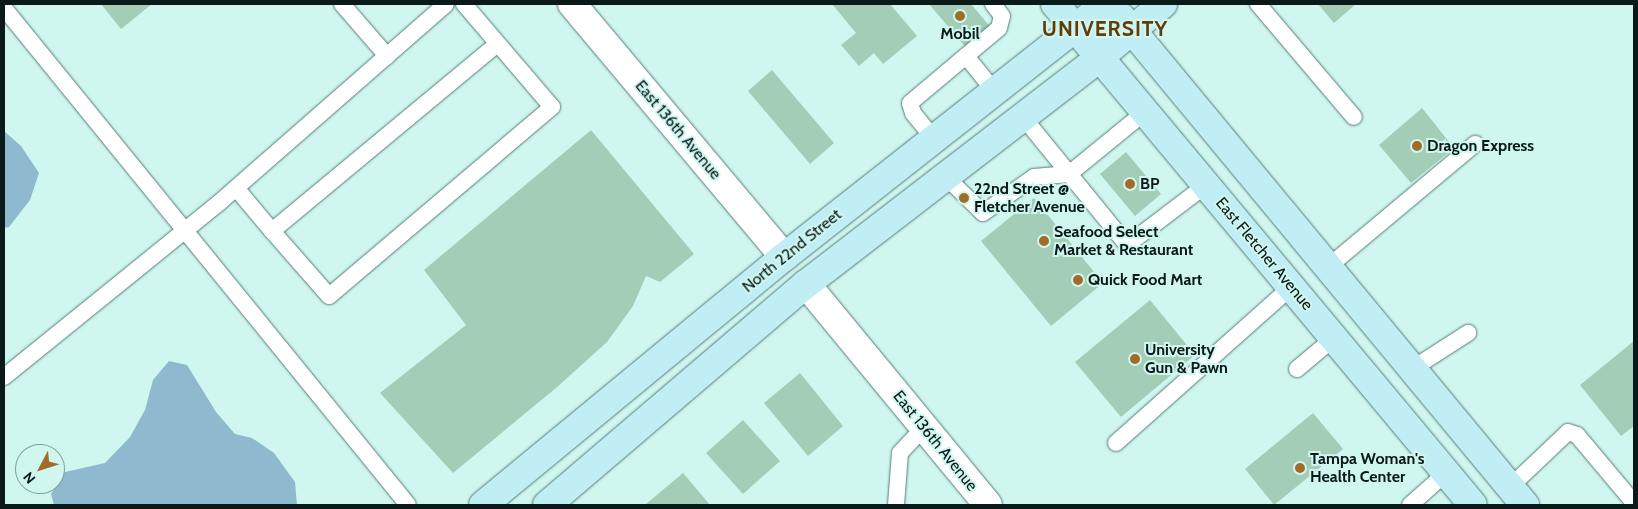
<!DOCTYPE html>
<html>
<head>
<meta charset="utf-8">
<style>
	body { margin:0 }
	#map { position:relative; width:1638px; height:509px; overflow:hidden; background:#cff7f0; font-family:Cabin,sans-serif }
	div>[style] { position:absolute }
	.water>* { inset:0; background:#8fb9cf }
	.building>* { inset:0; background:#a3cdb6 }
	.roads { filter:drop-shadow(0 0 1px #577b76) drop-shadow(0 0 1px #577b76) }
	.lane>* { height:16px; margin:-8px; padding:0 8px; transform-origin:8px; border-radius:8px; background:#fff }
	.street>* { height:28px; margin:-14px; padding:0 14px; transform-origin:14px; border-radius:14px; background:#fff }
	.secondary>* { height:28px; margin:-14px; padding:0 14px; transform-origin:14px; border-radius:14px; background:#c0eef4 }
	.dots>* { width:14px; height:14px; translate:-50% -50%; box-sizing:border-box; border:2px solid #cff7f0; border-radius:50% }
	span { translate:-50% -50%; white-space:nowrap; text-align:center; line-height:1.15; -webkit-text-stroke:4px #cff7f0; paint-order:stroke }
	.poi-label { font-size:16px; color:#0b1a18; font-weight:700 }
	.left { translate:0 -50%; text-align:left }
	.street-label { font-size:16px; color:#0b1a18 }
	.district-label { font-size:21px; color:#623d0b; font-weight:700; letter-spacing:1px }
	.frame { position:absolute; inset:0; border:5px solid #0b1a18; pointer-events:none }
	.north { position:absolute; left:15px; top:444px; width:50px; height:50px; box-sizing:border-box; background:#cff7f0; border:1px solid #819f9a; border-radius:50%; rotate:230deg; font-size:14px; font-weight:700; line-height:20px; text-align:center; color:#0b1a18 }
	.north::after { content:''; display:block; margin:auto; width:18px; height:22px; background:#a26c26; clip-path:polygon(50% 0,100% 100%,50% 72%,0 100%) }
</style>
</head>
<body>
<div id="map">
	<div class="water">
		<div style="clip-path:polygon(4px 131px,21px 146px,39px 173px,30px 200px,9px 227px,4px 228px)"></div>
		<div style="clip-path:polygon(169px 361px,187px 365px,216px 412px,235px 434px,252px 438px,274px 453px,295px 482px,297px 505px,54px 505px,51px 494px,65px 472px,105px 463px,130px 437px,145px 410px,153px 380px)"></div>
	</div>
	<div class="building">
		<div style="clip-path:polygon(101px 4px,152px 4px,121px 29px)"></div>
		<div style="clip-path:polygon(832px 4px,890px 4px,917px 36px,883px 64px,874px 53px,859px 66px,841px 45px,856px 33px)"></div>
		<div style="clip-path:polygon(929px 4px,971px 4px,992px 29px,967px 49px)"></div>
		<div style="clip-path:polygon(1318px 4px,1356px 4px,1334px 23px)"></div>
		<div style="clip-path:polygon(772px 70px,834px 143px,810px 164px,748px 91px)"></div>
		<div style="clip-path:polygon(1422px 108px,1454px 148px,1411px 183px,1379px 145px)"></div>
		<div style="clip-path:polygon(591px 130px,694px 254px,660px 282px,646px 276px,633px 306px,607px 342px,556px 388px,453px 473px,380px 393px,466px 325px,424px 270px)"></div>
		<div style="clip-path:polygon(1126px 152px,1161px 194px,1135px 216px,1100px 174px)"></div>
		<div style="clip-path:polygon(1034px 198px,1103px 283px,1051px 326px,981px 241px)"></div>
		<div style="clip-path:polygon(1150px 300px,1195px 355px,1121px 417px,1075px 362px)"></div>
		<div style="clip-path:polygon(1634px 341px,1634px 426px,1621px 436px,1580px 385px)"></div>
		<div style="clip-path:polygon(800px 373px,843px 426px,808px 456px,764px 403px)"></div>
		<div style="clip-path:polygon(1313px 413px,1343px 449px,1274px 505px,1245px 469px)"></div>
		<div style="clip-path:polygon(743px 420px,780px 461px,743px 494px,706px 453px)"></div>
		<div style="clip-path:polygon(683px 473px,710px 505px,647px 505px,646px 504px)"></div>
	</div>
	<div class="roads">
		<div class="lane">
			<div style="left:342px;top:4px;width:69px;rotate:49.1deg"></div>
			<div style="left:464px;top:4px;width:135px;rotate:49.5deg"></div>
			<div style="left:552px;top:107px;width:292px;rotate:139.7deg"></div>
			<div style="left:329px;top:296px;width:86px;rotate:-131.2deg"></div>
			<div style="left:272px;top:231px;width:291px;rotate:-39.7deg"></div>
			<div style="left:1258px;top:4px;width:148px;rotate:49.7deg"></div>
			<div style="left:4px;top:8px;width:640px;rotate:50.89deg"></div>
			<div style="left:966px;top:56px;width:46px;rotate:51.1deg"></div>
			<div style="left:1023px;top:117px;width:165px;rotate:50.9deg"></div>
			<div style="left:1127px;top:245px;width:99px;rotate:-37.2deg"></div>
			<div style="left:934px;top:139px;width:33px;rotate:-129deg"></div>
			<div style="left:913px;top:113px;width:10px;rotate:-107deg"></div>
			<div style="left:910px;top:103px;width:116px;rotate:-40.1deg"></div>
			<div style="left:999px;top:28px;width:12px;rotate:-76deg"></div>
			<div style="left:1002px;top:16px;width:15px;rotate:-127deg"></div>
			<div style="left:945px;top:176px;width:53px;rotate:44.2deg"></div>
			<div style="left:983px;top:213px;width:62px;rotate:-35.2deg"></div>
			<div style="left:1034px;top:177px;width:35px;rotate:-5deg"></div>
			<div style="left:1069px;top:174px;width:98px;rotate:-39.2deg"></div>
			<div style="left:236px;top:188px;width:56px;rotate:50.1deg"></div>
			<div style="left:1328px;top:267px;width:192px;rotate:-39.9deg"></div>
			<div style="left:1297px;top:369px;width:48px;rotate:-40deg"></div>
			<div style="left:1412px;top:369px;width:67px;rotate:-32.7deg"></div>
			<div style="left:4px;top:377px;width:278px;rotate:-39deg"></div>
			<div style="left:220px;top:202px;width:300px;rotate:-41.2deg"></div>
			<div style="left:1116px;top:443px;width:234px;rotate:-41.7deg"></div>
			<div style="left:1510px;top:487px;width:80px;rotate:-43.5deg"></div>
			<div style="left:1568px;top:432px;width:9px;rotate:18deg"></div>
			<div style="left:1577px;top:435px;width:89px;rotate:50deg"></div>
			<div style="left:896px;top:505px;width:52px;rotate:-85.6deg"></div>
			<div style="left:900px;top:453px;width:35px;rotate:-47deg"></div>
			<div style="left:1410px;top:505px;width:48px;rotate:-41.6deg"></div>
		</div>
		<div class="street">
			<div style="left:572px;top:4px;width:330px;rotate:50deg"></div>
			<div style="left:806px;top:284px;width:286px;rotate:50.5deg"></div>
		</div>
		<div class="secondary">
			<div style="left:1055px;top:4px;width:652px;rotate:50.16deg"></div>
			<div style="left:1121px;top:17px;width:634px;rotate:50.38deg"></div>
			<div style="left:483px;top:505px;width:390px;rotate:-39.5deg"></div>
			<div style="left:784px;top:257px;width:410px;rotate:-38.2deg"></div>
			<div style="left:547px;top:505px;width:340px;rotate:-40.5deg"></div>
			<div style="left:806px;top:284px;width:370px;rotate:-37.6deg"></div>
			<div style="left:1099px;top:58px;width:84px;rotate:-40.2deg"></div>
		</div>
	</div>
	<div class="dots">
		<div style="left:960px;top:16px;background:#a26c26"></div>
		<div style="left:1417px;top:146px;background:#a26c26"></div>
		<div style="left:1130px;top:184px;background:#a26c26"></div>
		<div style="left:964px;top:198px;background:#a26c26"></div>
		<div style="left:1044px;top:241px;background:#a26c26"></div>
		<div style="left:1078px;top:280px;background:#a26c26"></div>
		<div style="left:1135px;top:359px;background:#a26c26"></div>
		<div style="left:1300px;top:468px;background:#a26c26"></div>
	</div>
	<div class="poi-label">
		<span style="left:960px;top:34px">Mobil</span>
		<span class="left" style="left:1427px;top:146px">Dragon Express</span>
		<span class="left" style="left:1140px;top:184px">BP</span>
		<span class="left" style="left:974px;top:198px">22nd Street @<br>Fletcher Avenue</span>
		<span class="left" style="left:1054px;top:241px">Seafood Select<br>Market &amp; Restaurant</span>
		<span class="left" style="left:1088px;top:280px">Quick Food Mart</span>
		<span class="left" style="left:1145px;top:359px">University<br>Gun &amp; Pawn</span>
		<span class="left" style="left:1310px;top:468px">Tampa Woman's<br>Health Center</span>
	</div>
	<div class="street-label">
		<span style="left:678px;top:130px;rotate:50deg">East 136th Avenue</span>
		<span style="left:792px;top:251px;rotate:-39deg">North 22nd Street</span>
		<span style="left:1264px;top:254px;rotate:50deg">East Fletcher Avenue</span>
		<span style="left:935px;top:441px;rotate:51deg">East 136th Avenue</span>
	</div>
	<div class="district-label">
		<span style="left:1105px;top:29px">UNIVERSITY</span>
	</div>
	<div class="frame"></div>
	<div class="north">N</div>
</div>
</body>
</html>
